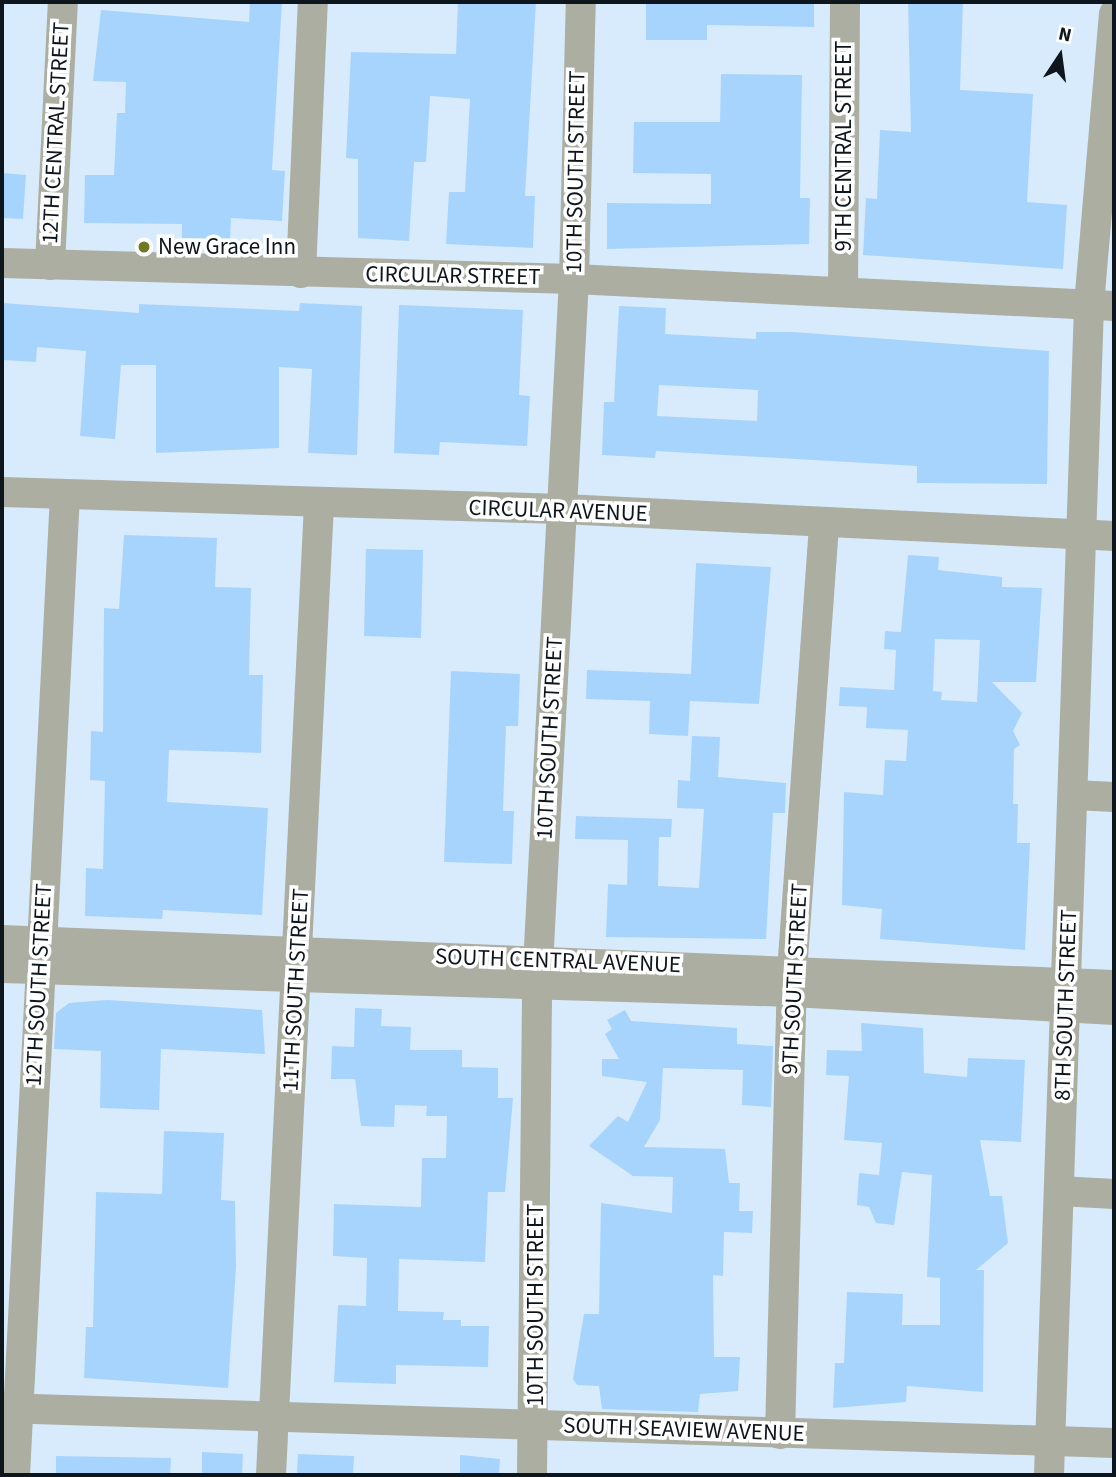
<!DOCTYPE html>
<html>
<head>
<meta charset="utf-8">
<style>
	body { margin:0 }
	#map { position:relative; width:1116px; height:1477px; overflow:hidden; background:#d8ebfc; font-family:"Source Sans 3",sans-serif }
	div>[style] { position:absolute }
	.building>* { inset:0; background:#a7d4fd }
	.minor>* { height:30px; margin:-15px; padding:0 15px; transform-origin:15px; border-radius:15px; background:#acaea2 }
	.dots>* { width:19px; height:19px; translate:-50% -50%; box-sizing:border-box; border:4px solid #fff; border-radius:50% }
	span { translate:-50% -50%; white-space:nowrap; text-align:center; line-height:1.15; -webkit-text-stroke:7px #fff; paint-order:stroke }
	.street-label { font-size:23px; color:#0d151d }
	.poi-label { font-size:23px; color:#0d151d }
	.left { translate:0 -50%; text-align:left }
	.frame { position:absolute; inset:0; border:4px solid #0d151d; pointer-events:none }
	.north { position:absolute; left:1025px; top:21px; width:70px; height:70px; -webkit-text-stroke:5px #fff; paint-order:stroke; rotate:13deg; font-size:19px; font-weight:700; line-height:28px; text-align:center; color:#0d151d }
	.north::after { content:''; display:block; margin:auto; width:24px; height:32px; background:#0d151d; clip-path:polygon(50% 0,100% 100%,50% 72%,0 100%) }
</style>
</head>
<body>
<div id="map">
	<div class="building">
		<div style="clip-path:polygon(250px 2px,282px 2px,272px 170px,285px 171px,282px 221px,231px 218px,230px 240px,182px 238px,182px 224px,84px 223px,85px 175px,114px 175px,117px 113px,125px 113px,126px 82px,93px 81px,101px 10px,249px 22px)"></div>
		<div style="clip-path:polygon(458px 2px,536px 2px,525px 196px,535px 196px,533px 248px,446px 244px,449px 192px,465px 192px,470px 99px,430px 96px,426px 162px,414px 162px,409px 241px,358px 238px,358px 159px,346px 158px,351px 52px,456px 54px)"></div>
		<div style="clip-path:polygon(646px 2px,814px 2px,814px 27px,707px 25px,707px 40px,646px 40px)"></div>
		<div style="clip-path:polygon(908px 2px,963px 2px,960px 90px,1033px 94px,1027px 202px,1067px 205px,1063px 269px,863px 255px,866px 198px,877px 199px,880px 130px,911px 132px)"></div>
		<div style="clip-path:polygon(721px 74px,802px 75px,800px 198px,810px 198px,809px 244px,607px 249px,607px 203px,711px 204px,711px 174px,633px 173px,634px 122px,720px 122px)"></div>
		<div style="clip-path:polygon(2px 173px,26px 175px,23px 219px,2px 218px)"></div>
		<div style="clip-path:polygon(2px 303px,139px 313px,139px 304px,299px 311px,300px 303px,362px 306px,357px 455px,308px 453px,312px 369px,279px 367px,279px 448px,156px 453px,156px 365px,121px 365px,115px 439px,80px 436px,86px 351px,37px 347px,36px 362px,2px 360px)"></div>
		<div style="clip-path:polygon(399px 305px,523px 310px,519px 395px,530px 396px,527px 446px,440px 442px,439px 455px,394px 453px)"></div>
		<div style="clip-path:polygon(evenodd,619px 306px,666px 308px,665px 334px,756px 339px,756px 332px,793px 332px,1049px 351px,1047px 484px,917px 483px,917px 466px,656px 451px,655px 458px,602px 455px,604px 402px,614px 402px,619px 306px,659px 385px,758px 390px,757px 421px,657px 416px,659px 385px)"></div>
		<div style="clip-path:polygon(124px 535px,217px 538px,215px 587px,251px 588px,249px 675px,263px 675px,261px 753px,169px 750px,167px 802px,268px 808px,262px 915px,163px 910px,162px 919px,85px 916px,86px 868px,103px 869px,105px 781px,90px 780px,91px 731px,103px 732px,104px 608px,119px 609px)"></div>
		<div style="clip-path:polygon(366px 549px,423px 550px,421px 638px,364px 636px)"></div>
		<div style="clip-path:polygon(evenodd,908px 555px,939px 557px,938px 570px,1002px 577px,1002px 587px,1042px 588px,1036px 682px,992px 682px,1022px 713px,1013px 731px,1020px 745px,1014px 749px,1013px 804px,1018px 804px,1017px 843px,1030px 843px,1025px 950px,880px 939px,882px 909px,842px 905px,844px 792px,883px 795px,885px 760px,906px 761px,908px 730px,866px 728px,867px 707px,839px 706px,840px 687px,894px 690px,896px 650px,884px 649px,885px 631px,901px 632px,908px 555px,935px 639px,980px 640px,977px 702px,941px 700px,942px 692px,933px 691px,935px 639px)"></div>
		<div style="clip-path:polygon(696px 563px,771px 567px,759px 704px,690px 701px,688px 736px,649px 734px,650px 701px,586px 699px,587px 670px,691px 674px)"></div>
		<div style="clip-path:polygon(451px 671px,520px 674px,518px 726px,506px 726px,503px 811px,514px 811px,512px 864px,444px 862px)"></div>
		<div style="clip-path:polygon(692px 736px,720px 737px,718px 777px,786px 783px,785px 813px,773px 813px,766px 939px,606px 937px,608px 884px,627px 885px,628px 840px,575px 839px,576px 816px,672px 819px,671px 837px,659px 837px,658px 886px,699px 888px,704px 809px,677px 808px,678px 780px,690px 781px)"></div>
		<div style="clip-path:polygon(107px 1000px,262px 1010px,265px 1054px,161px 1049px,159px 1110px,100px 1108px,101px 1051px,54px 1049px,56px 1013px,69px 1003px)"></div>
		<div style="clip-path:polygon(355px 1008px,382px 1009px,381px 1026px,411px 1027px,410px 1050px,462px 1050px,462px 1067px,498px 1068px,498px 1098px,513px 1098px,505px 1192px,488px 1192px,485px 1262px,399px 1259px,398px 1311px,444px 1312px,443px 1320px,461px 1320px,461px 1326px,489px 1326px,488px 1367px,396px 1365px,396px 1384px,334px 1382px,338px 1305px,366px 1306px,367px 1258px,333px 1256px,334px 1204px,421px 1207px,422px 1158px,446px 1158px,447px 1116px,426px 1116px,427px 1106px,395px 1105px,394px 1127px,361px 1126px,355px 1079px,331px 1079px,332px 1046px,354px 1047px)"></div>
		<div style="clip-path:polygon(625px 1010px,631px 1021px,737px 1028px,737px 1044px,773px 1046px,771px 1107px,742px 1105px,743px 1070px,663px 1068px,660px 1120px,644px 1147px,725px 1149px,729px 1183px,740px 1183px,739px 1211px,753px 1211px,752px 1233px,724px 1232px,723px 1276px,713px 1275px,714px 1357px,740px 1357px,738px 1391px,700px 1394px,698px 1412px,602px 1409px,599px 1386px,577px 1385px,573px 1379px,584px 1314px,599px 1314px,601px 1203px,672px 1213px,673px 1177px,633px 1176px,589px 1146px,618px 1116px,628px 1122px,647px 1082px,602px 1076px,602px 1059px,619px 1059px,605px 1034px,612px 1029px,607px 1020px)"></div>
		<div style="clip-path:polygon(861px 1023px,923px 1028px,924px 1073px,967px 1077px,968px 1058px,1025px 1060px,1021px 1142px,980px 1140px,990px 1196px,1002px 1196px,1008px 1243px,976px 1270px,984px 1270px,983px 1392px,907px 1386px,906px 1402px,833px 1408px,835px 1363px,844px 1363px,847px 1292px,903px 1294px,902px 1325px,940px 1325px,940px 1278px,927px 1277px,932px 1175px,902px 1172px,894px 1225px,876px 1223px,869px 1207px,857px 1205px,859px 1173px,879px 1175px,882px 1143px,844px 1140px,849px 1076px,826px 1075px,827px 1050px,862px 1051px)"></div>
		<div style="clip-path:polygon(164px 1131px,224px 1133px,221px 1200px,235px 1201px,236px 1267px,228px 1388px,84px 1378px,86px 1327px,93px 1327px,96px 1192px,162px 1194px)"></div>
		<div style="clip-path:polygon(202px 1452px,243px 1454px,242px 1475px,202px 1475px)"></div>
		<div style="clip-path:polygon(298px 1454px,354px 1456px,353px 1475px,297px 1475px)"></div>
		<div style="clip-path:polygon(460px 1455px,500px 1459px,499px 1475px,460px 1475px)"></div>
		<div style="clip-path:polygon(56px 1456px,171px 1458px,170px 1475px,56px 1475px)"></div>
	</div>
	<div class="minor">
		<div style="left:2px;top:263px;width:572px;rotate:1.6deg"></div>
		<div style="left:574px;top:279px;width:541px;rotate:2.86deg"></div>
		<div style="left:50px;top:265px;width:263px;rotate:-87.2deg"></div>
		<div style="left:301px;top:273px;width:271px;rotate:-87.5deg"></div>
		<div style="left:843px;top:291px;width:289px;rotate:-89.6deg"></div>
		<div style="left:2px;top:492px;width:561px;rotate:1.74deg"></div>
		<div style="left:563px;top:509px;width:552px;rotate:2.81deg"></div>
		<div style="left:1074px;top:795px;width:40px;rotate:2.9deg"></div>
		<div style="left:2px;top:940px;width:1113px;rotate:2.32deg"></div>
		<div style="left:2px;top:968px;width:790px;rotate:1.74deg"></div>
		<div style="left:792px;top:992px;width:323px;rotate:3.2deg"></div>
		<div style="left:1059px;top:1191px;width:55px;rotate:3.1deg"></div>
		<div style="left:2px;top:1408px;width:1113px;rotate:1.8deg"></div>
		<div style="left:780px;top:1434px;width:462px;rotate:-88.5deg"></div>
		<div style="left:792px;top:972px;width:448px;rotate:-85.9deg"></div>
		<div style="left:15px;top:1475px;width:981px;rotate:-87.08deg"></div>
		<div style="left:271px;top:1475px;width:971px;rotate:-87.17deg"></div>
		<div style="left:532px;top:1475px;width:490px;rotate:-89.4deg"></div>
		<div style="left:537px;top:985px;width:707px;rotate:-87deg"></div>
		<div style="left:574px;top:279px;width:277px;rotate:-88.6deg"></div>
		<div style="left:1049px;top:1475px;width:1171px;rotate:-88.04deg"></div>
		<div style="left:1089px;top:305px;width:292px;rotate:-85.1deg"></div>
	</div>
	<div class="dots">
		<div style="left:144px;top:247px;background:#6f7822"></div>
	</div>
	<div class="street-label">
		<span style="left:56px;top:133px;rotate:-87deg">12TH CENTRAL STREET</span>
		<span style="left:844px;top:146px;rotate:-90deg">9TH CENTRAL STREET</span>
		<span style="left:576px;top:172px;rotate:-89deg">10TH SOUTH STREET</span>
		<span style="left:453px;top:276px;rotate:1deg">CIRCULAR STREET</span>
		<span style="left:558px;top:511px;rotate:2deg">CIRCULAR AVENUE</span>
		<span style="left:550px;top:738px;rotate:-87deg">10TH SOUTH STREET</span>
		<span style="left:558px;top:961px;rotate:2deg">SOUTH CENTRAL AVENUE</span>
		<span style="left:795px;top:979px;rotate:-87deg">9TH SOUTH STREET</span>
		<span style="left:39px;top:985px;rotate:-87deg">12TH SOUTH STREET</span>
		<span style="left:296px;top:990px;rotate:-87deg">11TH SOUTH STREET</span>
		<span style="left:1066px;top:1005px;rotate:-88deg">8TH SOUTH STREET</span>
		<span style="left:536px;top:1305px;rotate:-90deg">10TH SOUTH STREET</span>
		<span style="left:684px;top:1430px;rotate:2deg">SOUTH SEAVIEW AVENUE</span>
	</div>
	<div class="poi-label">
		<span class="left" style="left:158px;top:247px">New Grace Inn</span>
	</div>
	<div class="frame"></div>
	<div class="north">N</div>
</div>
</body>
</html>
